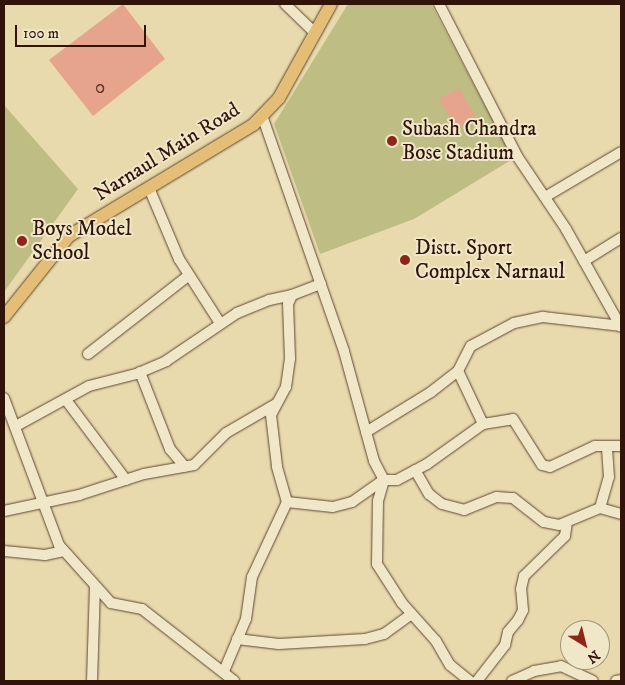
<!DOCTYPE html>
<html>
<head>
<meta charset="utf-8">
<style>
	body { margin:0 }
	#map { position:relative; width:625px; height:685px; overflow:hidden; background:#e8daac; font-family:"IM FELL DW Pica",serif }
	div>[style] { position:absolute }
	.green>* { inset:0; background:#bdbd84 }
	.building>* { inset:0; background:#e5a48b }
	.roads { filter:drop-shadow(0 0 1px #5f4632) drop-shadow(0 0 1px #5f4632) }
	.minor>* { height:10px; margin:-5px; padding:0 5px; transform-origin:5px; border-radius:5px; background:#f0e7c9 }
	.major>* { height:12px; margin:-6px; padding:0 6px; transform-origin:6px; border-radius:6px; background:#e4bd76 }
	.dots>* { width:14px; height:14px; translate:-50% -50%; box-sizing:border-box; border:2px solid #f0e7c9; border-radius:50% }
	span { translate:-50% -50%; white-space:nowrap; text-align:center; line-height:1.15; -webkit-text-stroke:4px #f0e7c9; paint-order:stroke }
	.number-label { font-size:19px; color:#5e382a }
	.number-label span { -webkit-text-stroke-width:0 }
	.poi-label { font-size:21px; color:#311409 }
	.left { translate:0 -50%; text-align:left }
	.street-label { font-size:21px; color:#311409 }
	.frame { position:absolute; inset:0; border:5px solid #311409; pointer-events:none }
	.north { position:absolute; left:560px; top:620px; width:50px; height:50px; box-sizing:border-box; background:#f0e7c9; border:1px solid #a4937c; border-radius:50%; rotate:144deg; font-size:14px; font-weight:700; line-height:20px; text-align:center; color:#311409 }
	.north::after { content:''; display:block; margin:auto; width:18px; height:22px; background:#8f2418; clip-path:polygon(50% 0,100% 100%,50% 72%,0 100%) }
	.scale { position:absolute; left:15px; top:25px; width:131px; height:22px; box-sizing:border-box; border:2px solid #311409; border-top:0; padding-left:6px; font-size:15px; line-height:18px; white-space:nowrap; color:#311409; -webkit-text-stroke:4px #f0e7c9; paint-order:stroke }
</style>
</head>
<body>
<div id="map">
	<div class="green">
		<div style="clip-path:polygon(348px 4px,431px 4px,513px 159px,414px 219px,320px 254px,274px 124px)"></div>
		<div style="clip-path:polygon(4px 105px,78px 189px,4px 292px)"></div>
	</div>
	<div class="building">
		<div style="clip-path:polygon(123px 4px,165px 59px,93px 116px,49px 60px)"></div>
		<div style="clip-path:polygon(459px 88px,476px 118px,456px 129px,439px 99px)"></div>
	</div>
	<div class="roads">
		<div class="minor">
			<div style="left:285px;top:4px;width:42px;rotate:44deg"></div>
			<div style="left:439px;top:4px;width:171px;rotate:62.8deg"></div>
			<div style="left:517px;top:156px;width:88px;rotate:56.1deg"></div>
			<div style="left:566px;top:229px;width:112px;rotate:60.7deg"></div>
			<div style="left:149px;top:188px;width:77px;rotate:67.1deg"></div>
			<div style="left:179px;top:259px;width:76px;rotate:57.4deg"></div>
			<div style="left:545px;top:197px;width:88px;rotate:-30.6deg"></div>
			<div style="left:584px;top:261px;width:44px;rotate:-31.9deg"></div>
			<div style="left:88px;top:354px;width:128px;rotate:-38deg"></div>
			<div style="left:458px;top:371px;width:59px;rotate:64.7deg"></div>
			<div style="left:483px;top:424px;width:69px;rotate:144.5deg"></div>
			<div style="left:427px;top:464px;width:34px;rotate:152deg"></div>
			<div style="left:397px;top:480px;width:13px;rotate:180deg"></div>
			<div style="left:384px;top:480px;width:22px;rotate:106deg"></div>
			<div style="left:378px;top:501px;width:63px;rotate:90.9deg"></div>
			<div style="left:377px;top:564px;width:46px;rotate:57.3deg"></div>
			<div style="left:402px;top:603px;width:51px;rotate:48.2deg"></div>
			<div style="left:436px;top:641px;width:28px;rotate:60deg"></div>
			<div style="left:450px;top:665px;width:26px;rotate:39deg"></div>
			<div style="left:140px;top:372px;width:83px;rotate:68.7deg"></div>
			<div style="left:170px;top:449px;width:23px;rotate:50deg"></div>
			<div style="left:4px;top:398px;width:157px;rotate:69.5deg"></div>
			<div style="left:59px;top:545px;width:78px;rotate:48.1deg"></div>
			<div style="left:111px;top:603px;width:32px;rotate:11deg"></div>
			<div style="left:142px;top:609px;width:117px;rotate:38deg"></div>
			<div style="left:66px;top:400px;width:100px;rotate:53.1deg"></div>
			<div style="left:483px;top:424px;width:30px;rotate:-9deg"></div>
			<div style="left:513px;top:419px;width:54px;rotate:57.8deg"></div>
			<div style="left:542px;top:465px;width:8px;rotate:14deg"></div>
			<div style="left:550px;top:467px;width:50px;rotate:-25deg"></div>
			<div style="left:595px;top:446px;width:26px"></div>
			<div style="left:16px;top:426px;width:83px;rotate:-28.7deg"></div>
			<div style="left:89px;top:386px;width:49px;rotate:-14.3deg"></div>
			<div style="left:136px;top:374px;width:33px;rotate:-23deg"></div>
			<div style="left:166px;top:361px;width:86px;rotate:-34.1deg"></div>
			<div style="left:237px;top:313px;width:35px;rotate:-22deg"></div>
			<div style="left:269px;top:300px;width:24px;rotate:-12deg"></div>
			<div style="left:366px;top:432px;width:76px;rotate:-31.6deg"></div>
			<div style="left:431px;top:392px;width:34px;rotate:-38deg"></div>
			<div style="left:458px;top:371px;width:28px;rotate:-63deg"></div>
			<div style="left:471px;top:346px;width:49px;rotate:-28.1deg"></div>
			<div style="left:514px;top:323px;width:30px;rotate:-12deg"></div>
			<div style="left:543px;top:317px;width:79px;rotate:6.6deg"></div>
			<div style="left:415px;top:470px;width:28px;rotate:60deg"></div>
			<div style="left:429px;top:494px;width:16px;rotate:38deg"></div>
			<div style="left:442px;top:504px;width:23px;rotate:15deg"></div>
			<div style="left:464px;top:510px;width:35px;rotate:-22deg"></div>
			<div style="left:497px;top:497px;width:16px;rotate:4deg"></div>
			<div style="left:513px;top:498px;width:39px;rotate:38deg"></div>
			<div style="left:544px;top:522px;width:15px;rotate:11deg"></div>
			<div style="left:559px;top:525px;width:44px;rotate:-22.5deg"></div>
			<div style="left:600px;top:508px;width:22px;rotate:16deg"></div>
			<div style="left:287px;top:502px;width:37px;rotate:-106deg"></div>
			<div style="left:277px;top:466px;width:51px;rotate:-96.7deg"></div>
			<div style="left:271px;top:415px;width:32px;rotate:-62deg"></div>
			<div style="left:286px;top:387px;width:29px;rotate:-82deg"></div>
			<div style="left:290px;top:358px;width:54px;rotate:-92.1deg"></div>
			<div style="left:288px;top:304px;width:10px;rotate:-66deg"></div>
			<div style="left:292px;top:295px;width:31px;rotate:-21deg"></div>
			<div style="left:600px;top:508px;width:32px;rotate:-74deg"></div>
			<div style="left:609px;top:477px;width:29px;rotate:-94deg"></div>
			<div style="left:4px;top:511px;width:77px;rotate:-12deg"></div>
			<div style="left:79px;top:495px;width:68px;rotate:-17.9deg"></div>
			<div style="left:144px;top:474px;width:51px;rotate:-10.2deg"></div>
			<div style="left:194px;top:465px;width:45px;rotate:-45deg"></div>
			<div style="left:226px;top:433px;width:58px;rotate:-30.1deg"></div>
			<div style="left:4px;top:551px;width:41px;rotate:5.6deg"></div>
			<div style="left:45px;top:555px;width:19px;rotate:-12deg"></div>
			<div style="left:237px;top:639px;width:42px;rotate:6.8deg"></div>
			<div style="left:279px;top:644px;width:86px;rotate:-3.3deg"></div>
			<div style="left:365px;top:639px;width:20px;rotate:-15deg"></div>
			<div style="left:384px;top:634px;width:34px;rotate:-36deg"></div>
			<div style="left:224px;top:671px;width:56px;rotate:-67.1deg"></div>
			<div style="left:246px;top:619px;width:42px;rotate:-81.9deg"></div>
			<div style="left:252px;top:577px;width:83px;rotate:-65deg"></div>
			<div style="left:287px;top:502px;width:46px;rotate:6.2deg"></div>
			<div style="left:333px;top:507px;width:20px;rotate:-15deg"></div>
			<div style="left:352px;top:502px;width:39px;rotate:-35deg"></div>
			<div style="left:384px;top:480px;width:21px;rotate:-118deg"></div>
			<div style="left:374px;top:461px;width:114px;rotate:-105.3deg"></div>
			<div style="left:344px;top:351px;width:250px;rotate:-109.2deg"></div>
			<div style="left:92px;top:681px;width:94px;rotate:-88.2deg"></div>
			<div style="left:477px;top:681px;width:46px;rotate:-52.1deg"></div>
			<div style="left:505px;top:645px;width:13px;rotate:-77deg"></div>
			<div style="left:508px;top:632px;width:16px;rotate:-50deg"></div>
			<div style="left:518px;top:620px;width:11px;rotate:-63deg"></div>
			<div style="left:523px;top:610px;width:21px;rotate:-95deg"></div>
			<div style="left:521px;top:589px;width:13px;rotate:-77deg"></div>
			<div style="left:524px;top:576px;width:57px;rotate:-44.3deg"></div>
			<div style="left:565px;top:536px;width:14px;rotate:-82deg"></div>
			<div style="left:512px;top:681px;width:24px;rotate:-24deg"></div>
			<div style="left:534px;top:671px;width:27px;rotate:-10deg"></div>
			<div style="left:561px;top:666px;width:35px;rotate:25deg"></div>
			<div style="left:616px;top:681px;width:5px;rotate:-11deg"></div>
		</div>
		<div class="major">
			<div style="left:4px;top:317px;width:104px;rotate:-51.3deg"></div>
			<div style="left:69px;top:236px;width:215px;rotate:-31.1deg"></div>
			<div style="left:253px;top:125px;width:37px;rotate:-46deg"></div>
			<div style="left:279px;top:98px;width:107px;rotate:-61deg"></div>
		</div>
	</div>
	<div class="dots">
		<div style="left:392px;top:141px;background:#8f2418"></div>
		<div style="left:22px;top:241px;background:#8f2418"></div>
		<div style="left:405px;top:260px;background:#8f2418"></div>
	</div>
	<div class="number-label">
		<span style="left:100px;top:88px">0</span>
	</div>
	<div class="poi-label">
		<span class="left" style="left:402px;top:141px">Subash Chandra<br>Bose Stadium</span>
		<span class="left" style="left:32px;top:241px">Boys Model<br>School</span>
		<span class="left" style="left:415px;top:260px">Distt. Sport<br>Complex Narnaul</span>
	</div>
	<div class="street-label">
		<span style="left:167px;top:152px;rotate:-32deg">Narnaul Main Road</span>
	</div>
	<div class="frame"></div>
	<div class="north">N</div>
	<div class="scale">100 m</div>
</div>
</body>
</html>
